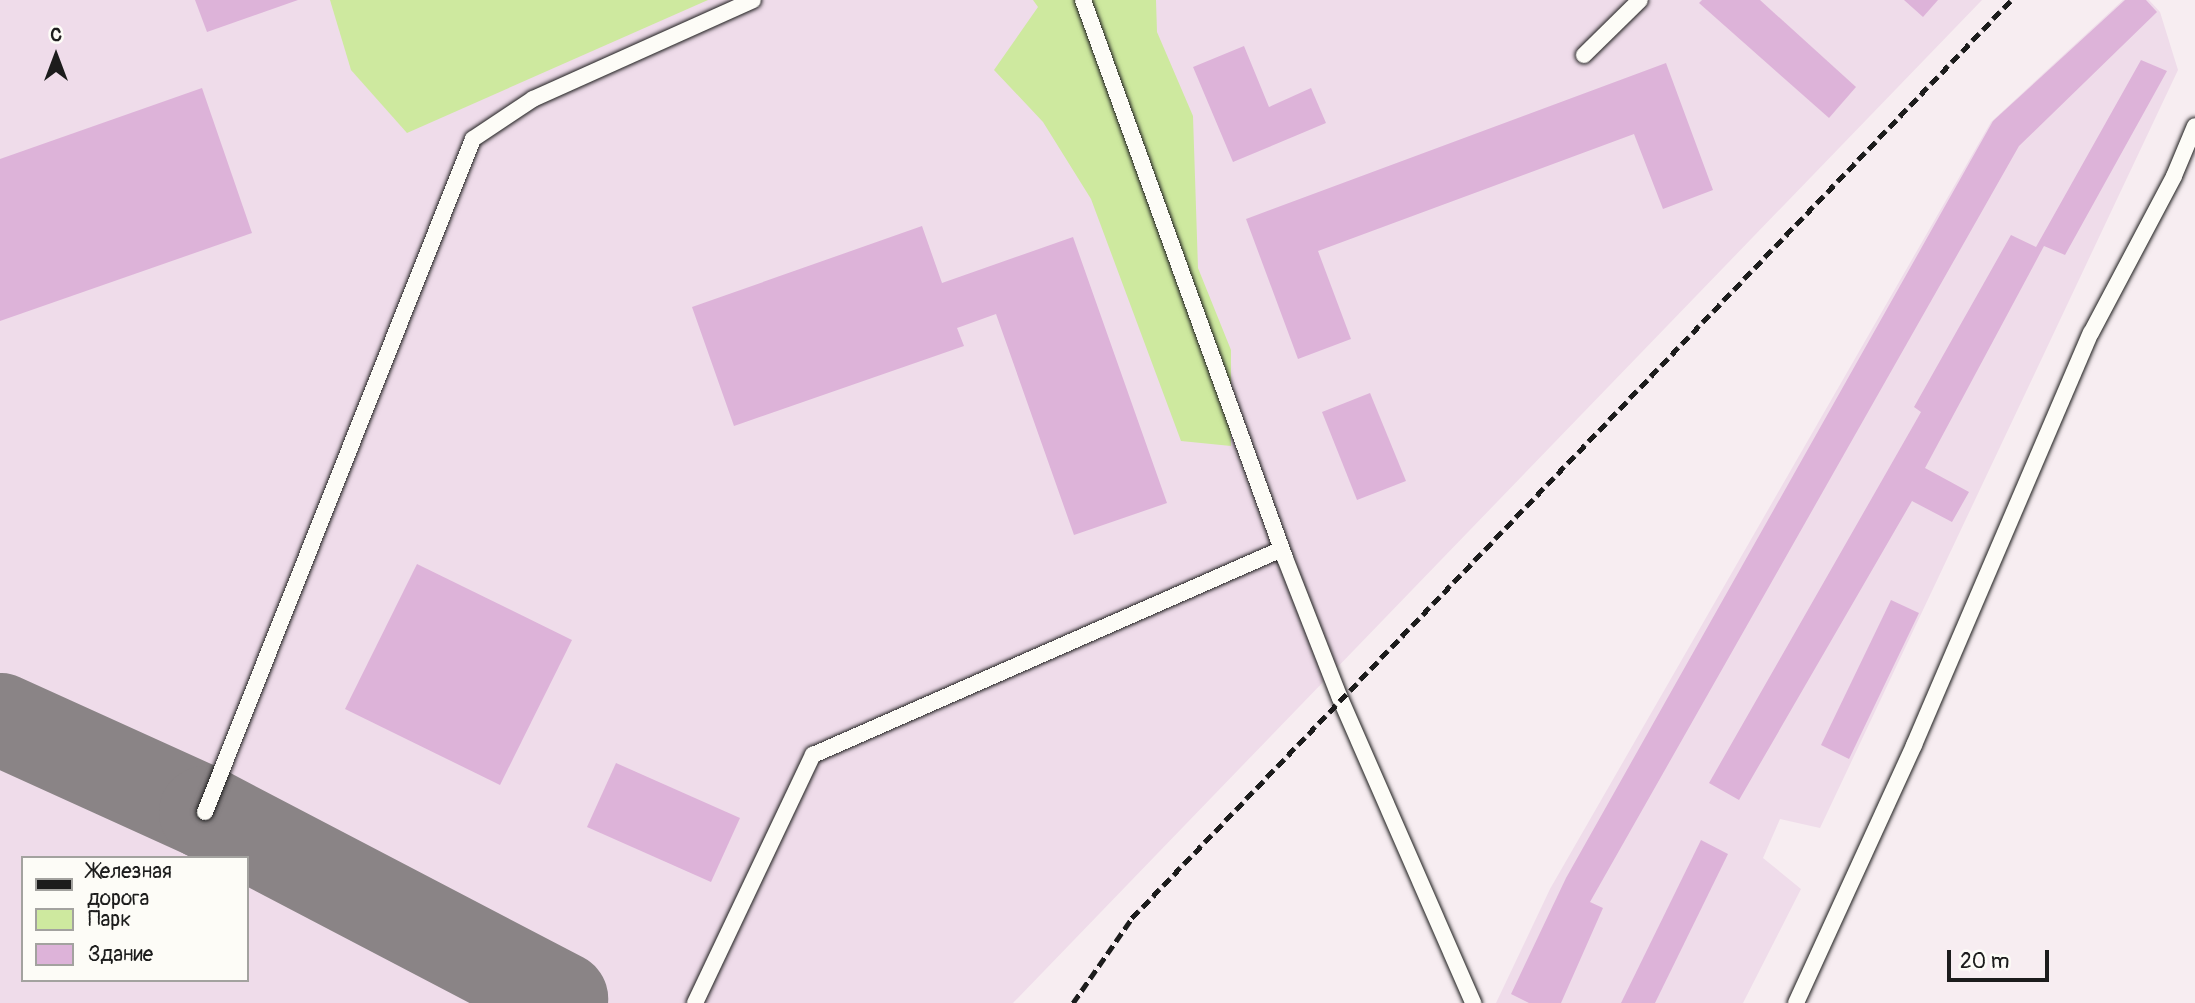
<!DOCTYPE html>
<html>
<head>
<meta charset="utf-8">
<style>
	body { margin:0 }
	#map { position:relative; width:2195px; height:1003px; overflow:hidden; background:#f7edf1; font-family:Pangolin,sans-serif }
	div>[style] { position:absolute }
	.built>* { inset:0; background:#efdcea }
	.green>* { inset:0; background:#cee99f }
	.taxiway>* { height:93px; margin:-46.5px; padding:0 46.5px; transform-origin:46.5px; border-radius:46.5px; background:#8a8486 }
	.building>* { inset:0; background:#ddb3d9 }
	.roads { filter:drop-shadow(0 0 2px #1c1c1c) drop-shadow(0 0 2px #1c1c1c) }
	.lane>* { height:16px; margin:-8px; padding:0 8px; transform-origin:8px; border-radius:8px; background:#fdfcf7 }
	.rail>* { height:5px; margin-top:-2.5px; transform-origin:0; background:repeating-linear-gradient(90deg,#1c1c1c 0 10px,transparent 0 15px) }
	span { translate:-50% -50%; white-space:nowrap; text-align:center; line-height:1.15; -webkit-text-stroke:5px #fdfcf7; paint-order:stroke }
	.legend { position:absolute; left:21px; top:856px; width:228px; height:126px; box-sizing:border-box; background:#fdfcf7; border:2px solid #a3a29f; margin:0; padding:9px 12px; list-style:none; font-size:21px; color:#1c1c1c }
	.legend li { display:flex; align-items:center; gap:14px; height:35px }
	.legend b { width:35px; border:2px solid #a3a29f }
	.north { position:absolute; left:21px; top:21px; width:70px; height:70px; -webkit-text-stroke:5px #fdfcf7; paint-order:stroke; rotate:0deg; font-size:19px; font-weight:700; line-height:28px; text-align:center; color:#1c1c1c }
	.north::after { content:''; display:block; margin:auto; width:24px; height:32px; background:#1c1c1c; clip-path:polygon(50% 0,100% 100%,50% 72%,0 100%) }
	.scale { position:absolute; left:1947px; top:950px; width:102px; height:32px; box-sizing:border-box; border:4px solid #1c1c1c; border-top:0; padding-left:9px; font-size:21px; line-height:24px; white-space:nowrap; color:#1c1c1c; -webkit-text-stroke:5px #fdfcf7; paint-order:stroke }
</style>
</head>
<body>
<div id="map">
	<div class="built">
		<div style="clip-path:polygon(evenodd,0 0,1982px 0,1013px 1003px,0 1003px,0 0,23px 858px,247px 858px,247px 980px,23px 980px,23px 858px)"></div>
		<div style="clip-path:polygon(2123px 0,2149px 0,2160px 12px,2178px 70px,1820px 828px,1780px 819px,1763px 858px,1801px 889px,1743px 1003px,1496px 1003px,1550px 889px,1991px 122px)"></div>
	</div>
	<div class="green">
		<div style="clip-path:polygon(330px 0,708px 0,407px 133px,351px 70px)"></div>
		<div style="clip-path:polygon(1033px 0,1156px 0,1157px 32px,1193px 116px,1198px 268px,1231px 350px,1231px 446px,1181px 441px,1091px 199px,1043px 122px,994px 70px,1038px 7px)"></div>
	</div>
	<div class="taxiway">
		<div style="left:0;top:719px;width:225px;rotate:24.4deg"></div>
		<div style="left:205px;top:812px;width:402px;rotate:27.6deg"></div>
	</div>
	<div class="building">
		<div style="clip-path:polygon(195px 0,298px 0,207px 32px)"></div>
		<div style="clip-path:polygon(1702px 0,1760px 0,1856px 87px,1829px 118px,1699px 3px)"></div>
		<div style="clip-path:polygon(1904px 0,1938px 0,1923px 17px)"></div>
		<div style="clip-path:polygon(2125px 0,2146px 0,2157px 12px,2019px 146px,1590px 902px,1603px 908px,1561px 1003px,1529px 1003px,1511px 994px,1566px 878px,1993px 121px)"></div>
		<div style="clip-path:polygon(1244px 46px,1269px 107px,1311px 88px,1326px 123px,1233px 162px,1193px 67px)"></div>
		<div style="clip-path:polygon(2141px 60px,2167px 71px,2065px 255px,2044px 246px,1925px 468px,1969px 492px,1952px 522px,1912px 501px,1739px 800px,1709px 783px,1921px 412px,1914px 407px,2011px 235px,2036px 247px)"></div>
		<div style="clip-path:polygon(1666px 63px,1713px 190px,1663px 209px,1634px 134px,1318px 251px,1351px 339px,1298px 359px,1246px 219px)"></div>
		<div style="clip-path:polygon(202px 88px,252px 233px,0 321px,0 159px)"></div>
		<div style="clip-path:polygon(922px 226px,942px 283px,1073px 237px,1167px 503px,1074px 535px,996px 314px,957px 328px,964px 346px,734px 426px,692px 307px)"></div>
		<div style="clip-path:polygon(1370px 393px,1406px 481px,1357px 500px,1322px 412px)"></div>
		<div style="clip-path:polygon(417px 564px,572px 640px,500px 785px,345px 709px)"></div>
		<div style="clip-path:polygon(1891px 600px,1919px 613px,1849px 759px,1821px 745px)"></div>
		<div style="clip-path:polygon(616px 763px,740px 818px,711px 882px,587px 827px)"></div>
		<div style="clip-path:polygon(1701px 840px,1728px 854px,1655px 1003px,1621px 1003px)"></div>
	</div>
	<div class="roads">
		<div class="lane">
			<div style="left:1083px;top:0;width:593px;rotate:70.1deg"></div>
			<div style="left:1285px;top:558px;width:150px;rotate:68.6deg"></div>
			<div style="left:1340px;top:698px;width:333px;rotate:66.4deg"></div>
			<div style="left:1584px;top:55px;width:78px;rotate:-44.5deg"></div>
			<div style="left:205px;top:812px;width:724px;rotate:-68.29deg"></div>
			<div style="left:473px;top:139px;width:72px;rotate:-33.7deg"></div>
			<div style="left:533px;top:99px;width:241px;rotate:-24.2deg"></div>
			<div style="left:695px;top:1003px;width:275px;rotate:-64.6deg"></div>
			<div style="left:813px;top:755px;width:512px;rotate:-23.71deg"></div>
			<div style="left:1796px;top:1003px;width:284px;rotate:-65.4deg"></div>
			<div style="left:1914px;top:745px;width:448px;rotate:-66.8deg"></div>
			<div style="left:2091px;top:333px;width:178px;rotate:-62.1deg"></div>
			<div style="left:2174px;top:176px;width:54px;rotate:-67.2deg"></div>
		</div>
	</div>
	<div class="rail">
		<div style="left:1073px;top:1003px;width:103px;rotate:-55.2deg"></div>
		<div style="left:1132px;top:918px;width:1271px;rotate:-46.24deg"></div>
	</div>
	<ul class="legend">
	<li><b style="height:9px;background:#1c1c1c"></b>Железная дорога</li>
	<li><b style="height:19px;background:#cee99f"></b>Парк</li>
	<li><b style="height:19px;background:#ddb3d9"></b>Здание</li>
	</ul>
	<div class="north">С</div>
	<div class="scale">20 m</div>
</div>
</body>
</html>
